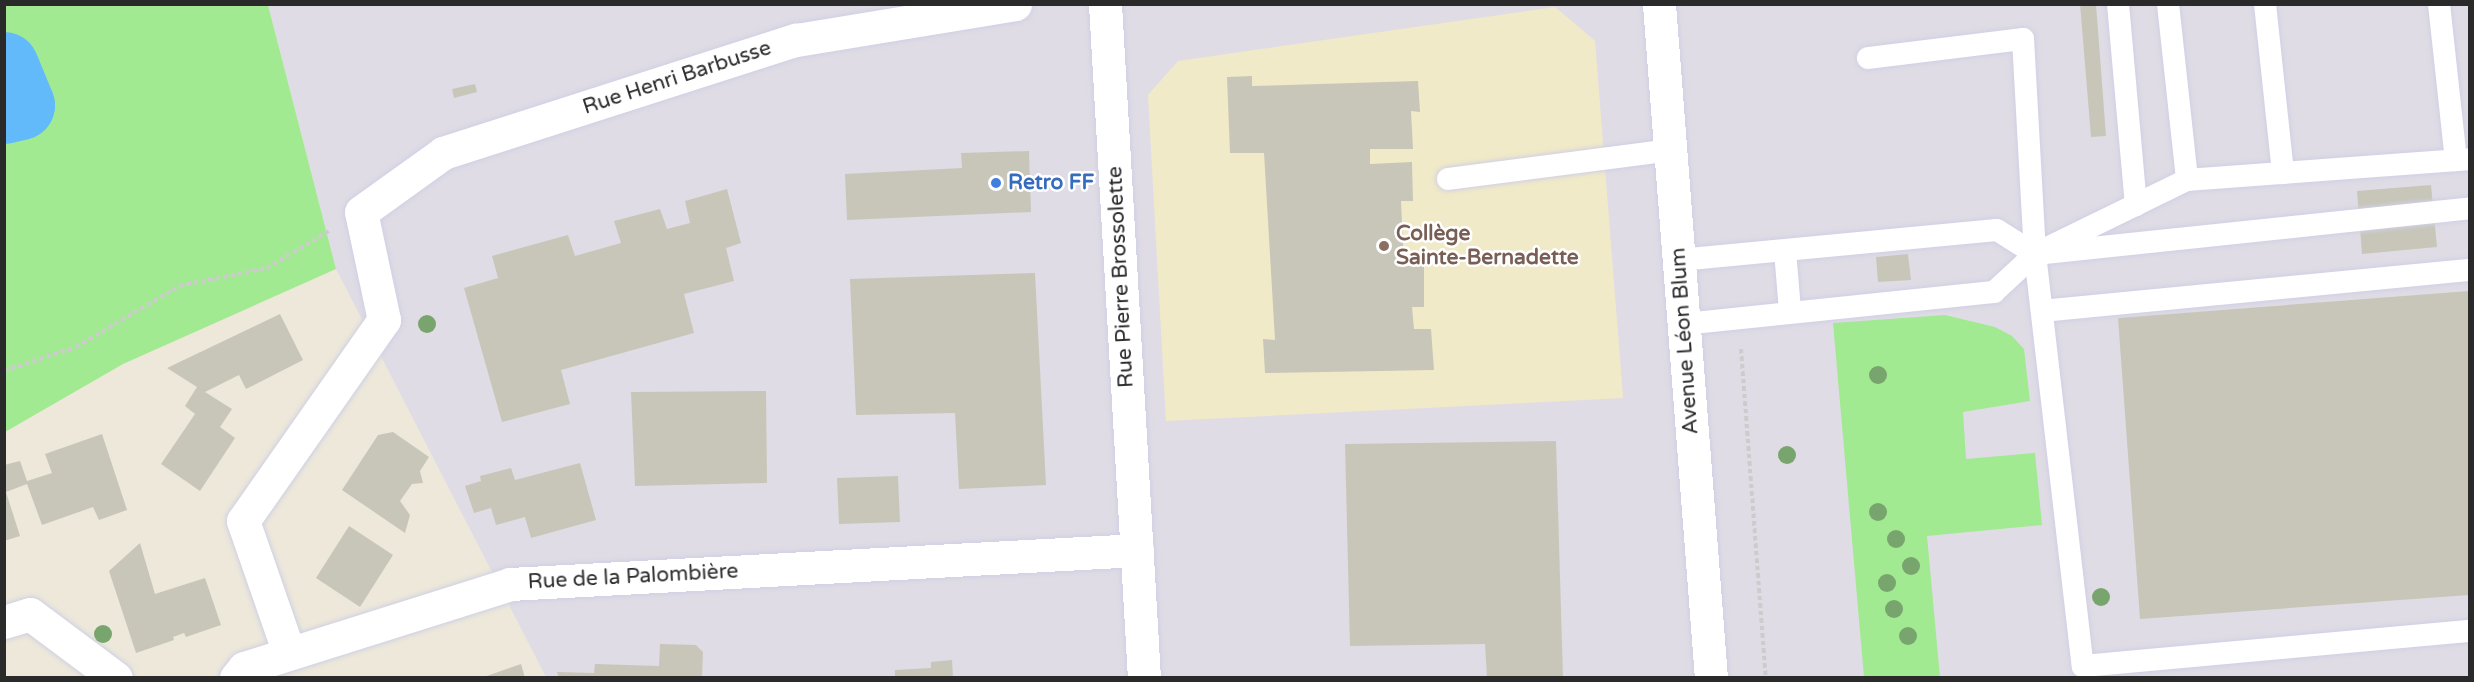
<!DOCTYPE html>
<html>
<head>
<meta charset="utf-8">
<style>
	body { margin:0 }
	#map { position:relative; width:2474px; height:682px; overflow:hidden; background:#ede8da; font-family:"Varela Round",sans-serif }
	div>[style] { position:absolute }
	.industrial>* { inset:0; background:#e0dce5 }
	.education>* { inset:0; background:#f1eac8 }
	.green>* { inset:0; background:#a1ea91 }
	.river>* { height:69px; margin:-34.5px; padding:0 34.5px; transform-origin:34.5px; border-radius:34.5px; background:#63bafa }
	.building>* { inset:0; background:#c8c6b9 }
	.path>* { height:4px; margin-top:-2px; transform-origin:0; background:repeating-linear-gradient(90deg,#ccc 0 4.5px,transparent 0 7.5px) }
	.roads { filter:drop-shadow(0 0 2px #cfd0e4) drop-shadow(0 0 2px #cfd0e4) }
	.service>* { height:22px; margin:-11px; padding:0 11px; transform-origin:11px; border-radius:11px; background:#fff }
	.minor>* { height:33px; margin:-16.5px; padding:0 16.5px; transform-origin:16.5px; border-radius:16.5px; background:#fff }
	.tertiary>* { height:33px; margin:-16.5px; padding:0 16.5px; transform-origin:16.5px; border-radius:16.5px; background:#fff }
	.trees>* { width:18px; height:18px; margin:-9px; border-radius:50%; background:#78a56d }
	.dots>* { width:16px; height:16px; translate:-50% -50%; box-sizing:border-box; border:3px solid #fff; border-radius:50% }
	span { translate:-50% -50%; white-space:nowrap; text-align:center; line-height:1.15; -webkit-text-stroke:5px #fff; paint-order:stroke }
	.street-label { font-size:21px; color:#2a2a2a }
	.shop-label { font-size:21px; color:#366cbe; font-weight:700 }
	.left { translate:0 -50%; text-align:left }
	.education-label { font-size:21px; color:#785e54; font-weight:700 }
	.frame { position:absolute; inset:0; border:6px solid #2a2a2a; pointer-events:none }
</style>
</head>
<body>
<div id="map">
	<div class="industrial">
		<div style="clip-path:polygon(268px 5px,2469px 5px,2469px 677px,546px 677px,336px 269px)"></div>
	</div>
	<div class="education">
		<div style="clip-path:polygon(1555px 7px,1595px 41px,1623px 398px,1166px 421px,1148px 95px,1178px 61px)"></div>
	</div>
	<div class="green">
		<div style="clip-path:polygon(5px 4px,268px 5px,336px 269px,123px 364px,5px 432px)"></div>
		<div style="clip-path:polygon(1945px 315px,1995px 327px,2012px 336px,2024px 349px,2030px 401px,1963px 412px,1966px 459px,2035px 453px,2042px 525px,1927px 536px,1940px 677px,1864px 677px,1833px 323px)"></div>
	</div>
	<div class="river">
		<div style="left:4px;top:66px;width:42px;rotate:67.7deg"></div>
		<div style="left:20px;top:105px;width:16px;rotate:166deg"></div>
	</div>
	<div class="building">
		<div style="clip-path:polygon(2080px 4px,2096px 4px,2106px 136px,2091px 137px)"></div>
		<div style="clip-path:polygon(1252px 76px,1252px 86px,1418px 81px,1420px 112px,1411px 111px,1413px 149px,1370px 149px,1370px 164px,1412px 162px,1413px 201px,1401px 201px,1404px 266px,1424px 266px,1424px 307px,1412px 307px,1414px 329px,1431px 329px,1434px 370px,1265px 373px,1263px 339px,1275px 340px,1264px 153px,1230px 153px,1227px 77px)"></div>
		<div style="clip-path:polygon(475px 84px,477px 92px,454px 98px,452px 89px)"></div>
		<div style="clip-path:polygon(1029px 151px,1031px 212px,847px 220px,845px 174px,962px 168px,961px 153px)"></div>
		<div style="clip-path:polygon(2431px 185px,2437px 247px,2362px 254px,2357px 191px)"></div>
		<div style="clip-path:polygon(727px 189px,741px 243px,726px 248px,734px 281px,684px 294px,694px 333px,561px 370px,570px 404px,502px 422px,464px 288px,498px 278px,492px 256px,568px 235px,575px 256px,621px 243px,614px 221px,660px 209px,667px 229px,690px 223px,685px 201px)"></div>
		<div style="clip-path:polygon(1908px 254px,1911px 280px,1878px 282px,1876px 257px)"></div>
		<div style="clip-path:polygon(1035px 273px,1046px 485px,959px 489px,955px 413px,856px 415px,850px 279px)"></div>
		<div style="clip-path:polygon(2469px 291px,2469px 595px,2140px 619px,2118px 318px)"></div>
		<div style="clip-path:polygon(280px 314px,303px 360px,246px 389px,239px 375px,205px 392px,232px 409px,220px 427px,235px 438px,200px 491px,161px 464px,195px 414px,185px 406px,197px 387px,167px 368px)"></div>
		<div style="clip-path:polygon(766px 391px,767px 483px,635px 486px,631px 392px)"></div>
		<div style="clip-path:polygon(393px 432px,429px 457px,420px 471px,423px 483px,412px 484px,400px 501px,410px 515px,405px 533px,342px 490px,378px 435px)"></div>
		<div style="clip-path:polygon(102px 434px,127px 510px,99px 520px,93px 507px,42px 525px,27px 484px,6px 492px,20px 536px,4px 541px,4px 465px,20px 461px,27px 481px,52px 473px,45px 454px)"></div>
		<div style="clip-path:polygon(1556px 441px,1563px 678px,1487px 678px,1485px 644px,1350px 646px,1345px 444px)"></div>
		<div style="clip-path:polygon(580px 463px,596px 520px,531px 538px,525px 517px,496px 525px,491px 508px,474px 513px,465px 486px,481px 481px,480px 476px,511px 468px,515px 480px)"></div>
		<div style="clip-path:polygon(898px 476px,900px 522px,839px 524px,837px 478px)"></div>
		<div style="clip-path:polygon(349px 526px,393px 555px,360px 607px,316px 578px)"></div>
		<div style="clip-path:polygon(140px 543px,155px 594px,205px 578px,221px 625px,186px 637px,184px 633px,173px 637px,174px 640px,136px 653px,109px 571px)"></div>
		<div style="clip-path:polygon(660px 644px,696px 645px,703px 652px,702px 678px,559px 678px,557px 672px,594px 673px,595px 664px,659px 666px)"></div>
		<div style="clip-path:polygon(952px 660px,953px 678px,895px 678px,895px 670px,931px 668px,931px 662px)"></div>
		<div style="clip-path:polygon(521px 664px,525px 678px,484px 678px,484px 677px)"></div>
	</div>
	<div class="path">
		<div style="left:1741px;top:349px;width:330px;rotate:85.7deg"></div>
		<div style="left:4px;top:371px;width:76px;rotate:-18.4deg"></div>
		<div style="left:76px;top:347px;width:120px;rotate:-30.6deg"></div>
		<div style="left:179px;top:286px;width:90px;rotate:-11.6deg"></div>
		<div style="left:267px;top:268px;width:72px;rotate:-30.8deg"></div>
	</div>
	<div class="roads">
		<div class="service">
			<div style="left:2118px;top:4px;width:202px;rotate:84.9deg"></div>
			<div style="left:2168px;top:4px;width:177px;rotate:83.8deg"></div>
			<div style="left:2265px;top:4px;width:170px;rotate:83.9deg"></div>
			<div style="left:2439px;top:4px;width:157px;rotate:83.8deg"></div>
			<div style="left:1868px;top:58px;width:156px;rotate:-7deg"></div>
			<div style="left:2023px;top:39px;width:215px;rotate:86.8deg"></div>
			<div style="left:2035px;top:254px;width:415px;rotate:83.4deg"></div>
			<div style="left:2083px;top:666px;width:389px;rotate:-5.2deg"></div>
			<div style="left:1448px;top:179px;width:224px;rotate:-7.4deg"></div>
			<div style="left:1785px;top:251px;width:60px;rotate:85.2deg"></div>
			<div style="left:1679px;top:260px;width:319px;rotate:-5.4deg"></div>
			<div style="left:1997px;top:230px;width:45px;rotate:32.3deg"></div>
			<div style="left:2035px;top:254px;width:437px;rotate:-6deg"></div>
			<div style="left:2042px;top:311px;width:430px;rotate:-5.5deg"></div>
			<div style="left:1684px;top:324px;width:312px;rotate:-5.9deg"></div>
			<div style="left:1994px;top:292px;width:56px;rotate:-42.8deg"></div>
			<div style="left:2035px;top:254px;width:169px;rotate:-26deg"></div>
			<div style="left:2187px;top:180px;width:284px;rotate:-4.2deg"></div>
		</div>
		<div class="minor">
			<div style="left:1105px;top:4px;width:675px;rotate:86.69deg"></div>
			<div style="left:4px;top:622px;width:27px;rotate:-17deg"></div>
			<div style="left:30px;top:614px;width:107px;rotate:36.7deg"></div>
			<div style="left:289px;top:653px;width:140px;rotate:-109.2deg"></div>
			<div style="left:243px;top:521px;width:246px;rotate:-55deg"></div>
			<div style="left:384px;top:320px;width:110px;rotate:-102deg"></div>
			<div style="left:361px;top:212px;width:101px;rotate:-35.7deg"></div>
			<div style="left:443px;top:153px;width:371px;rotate:-17.8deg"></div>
			<div style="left:796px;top:40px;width:222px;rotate:-9.3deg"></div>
			<div style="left:236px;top:678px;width:13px;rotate:-51deg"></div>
			<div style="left:244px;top:668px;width:279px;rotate:-17.5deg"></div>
			<div style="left:510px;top:584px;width:628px;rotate:-3.1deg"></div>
		</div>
		<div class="tertiary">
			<div style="left:1659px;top:4px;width:676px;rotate:85.59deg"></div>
		</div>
	</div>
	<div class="trees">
		<div style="left:427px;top:324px"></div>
		<div style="left:1878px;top:375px"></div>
		<div style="left:1787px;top:455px"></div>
		<div style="left:1878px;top:512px"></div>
		<div style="left:1896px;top:539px"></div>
		<div style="left:1911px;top:566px"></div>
		<div style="left:1887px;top:583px"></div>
		<div style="left:2101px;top:597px"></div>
		<div style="left:1894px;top:609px"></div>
		<div style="left:103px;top:634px"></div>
		<div style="left:1908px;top:636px"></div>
	</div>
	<div class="dots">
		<div style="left:996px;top:183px;background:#3f7fe0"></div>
		<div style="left:1384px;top:246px;background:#8d6e63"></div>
	</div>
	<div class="street-label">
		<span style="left:677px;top:78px;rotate:-18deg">Rue Henri Barbusse</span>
		<span style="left:1121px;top:277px;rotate:-93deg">Rue Pierre Brossolette</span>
		<span style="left:1685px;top:341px;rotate:-94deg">Avenue Léon Blum</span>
		<span style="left:633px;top:577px;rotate:-3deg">Rue de la Palombière</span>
	</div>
	<div class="shop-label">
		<span class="left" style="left:1008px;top:183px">Retro FF</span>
	</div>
	<div class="education-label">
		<span class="left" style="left:1396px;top:246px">Collège<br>Sainte-Bernadette</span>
	</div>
	<div class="frame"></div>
</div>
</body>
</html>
